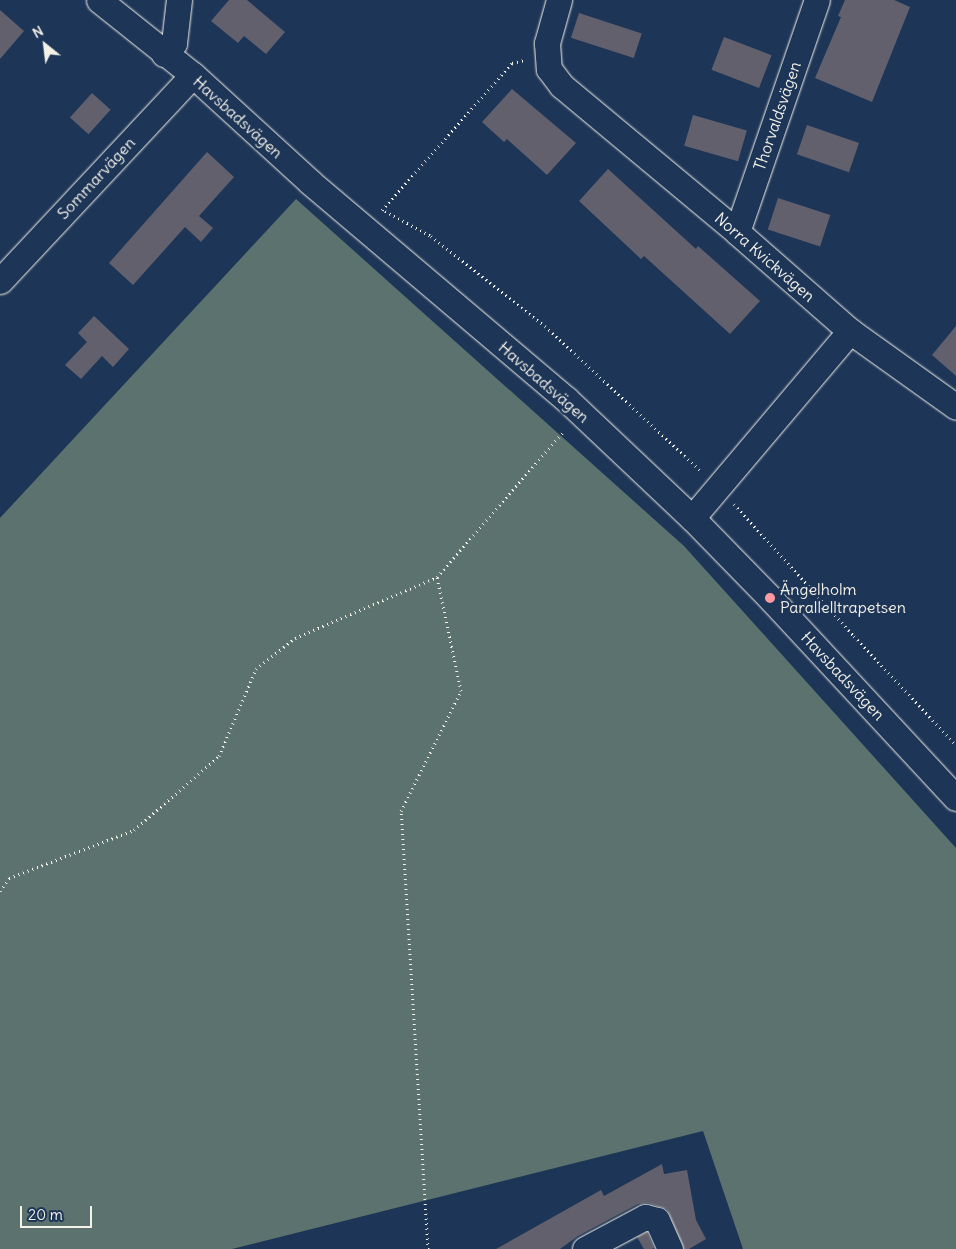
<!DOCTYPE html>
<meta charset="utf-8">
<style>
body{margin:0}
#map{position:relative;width:956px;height:1249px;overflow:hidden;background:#1d3557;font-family:Delius,sans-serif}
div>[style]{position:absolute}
.green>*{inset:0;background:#5c726e}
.building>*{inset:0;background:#62606d;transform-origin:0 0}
.path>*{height:3px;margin-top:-1.5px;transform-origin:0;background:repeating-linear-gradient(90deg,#f4f1e8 0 1px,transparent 0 5px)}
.roads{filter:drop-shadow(0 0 1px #f4f1e8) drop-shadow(0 0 1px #f4f1e8)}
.minor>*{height:25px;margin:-12.5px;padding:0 12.5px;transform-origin:12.5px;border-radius:12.5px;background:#1d3557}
.dots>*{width:14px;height:14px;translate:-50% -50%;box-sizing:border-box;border:2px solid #1d3557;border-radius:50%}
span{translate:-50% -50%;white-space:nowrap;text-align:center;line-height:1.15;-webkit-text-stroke:5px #1d3557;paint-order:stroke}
.street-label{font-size:16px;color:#f4f1e8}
.poi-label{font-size:16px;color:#f4f1e8}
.left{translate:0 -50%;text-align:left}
.north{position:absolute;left:20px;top:20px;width:50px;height:50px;-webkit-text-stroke:4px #1d3557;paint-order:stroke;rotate:331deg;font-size:14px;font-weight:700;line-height:20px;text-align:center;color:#f4f1e8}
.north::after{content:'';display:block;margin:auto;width:18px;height:22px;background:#f4f1e8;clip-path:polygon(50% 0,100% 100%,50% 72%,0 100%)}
.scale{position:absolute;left:20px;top:1206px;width:72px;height:22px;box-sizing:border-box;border:2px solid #f4f1e8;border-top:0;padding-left:6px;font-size:15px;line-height:18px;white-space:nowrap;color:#f4f1e8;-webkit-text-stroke:4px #1d3557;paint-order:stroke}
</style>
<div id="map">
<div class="green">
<i style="clip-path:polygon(296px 199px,684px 546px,956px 848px,956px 1249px,743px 1249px,703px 1131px,232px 1249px,0 1249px,0 518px)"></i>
</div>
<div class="building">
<i style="clip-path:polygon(229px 0,247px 0,285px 32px,266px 54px,244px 36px,238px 43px,211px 21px)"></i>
<i style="clip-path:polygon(845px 0,894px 0,910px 7px,872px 102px,815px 78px,841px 17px,838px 16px)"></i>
<i style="clip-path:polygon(0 10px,24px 31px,0 59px)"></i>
<i style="left:579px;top:13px;width:66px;height:26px;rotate:18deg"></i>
<i style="left:724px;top:37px;width:51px;height:35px;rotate:21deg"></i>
<i style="clip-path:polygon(512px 89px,576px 143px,547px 175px,507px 139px,504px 142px,482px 122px)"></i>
<i style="left:92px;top:93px;width:25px;height:33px;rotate:42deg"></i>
<i style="left:693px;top:115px;width:56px;height:32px;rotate:16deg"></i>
<i style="left:807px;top:125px;width:55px;height:31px;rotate:19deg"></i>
<i style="clip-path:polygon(207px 152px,234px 177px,199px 216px,213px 228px,201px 242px,185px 227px,133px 285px,109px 263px)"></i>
<i style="clip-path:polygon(608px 169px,696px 249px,698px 246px,760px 301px,730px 334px,644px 256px,641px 259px,579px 201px)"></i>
<i style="left:778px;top:198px;width:55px;height:33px;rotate:18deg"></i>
<i style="clip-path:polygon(94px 316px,129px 349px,113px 367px,102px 356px,81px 379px,65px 365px,87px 342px,78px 333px)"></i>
<i style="clip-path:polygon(956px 326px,956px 376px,932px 355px)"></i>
<i style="clip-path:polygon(662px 1164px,664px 1174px,687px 1170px,696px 1220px,706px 1239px,689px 1249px,684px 1249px,667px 1209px,648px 1203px,638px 1204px,578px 1236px,560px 1249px,496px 1249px,601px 1190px,604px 1196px)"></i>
<i style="clip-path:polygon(647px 1232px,654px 1248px,652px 1249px,644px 1249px,637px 1237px)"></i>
</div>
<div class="path">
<i style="left:382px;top:210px;width:196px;rotate:-48.5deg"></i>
<i style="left:512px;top:63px;width:13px;rotate:-13deg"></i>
<i style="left:385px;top:211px;width:52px;rotate:28.5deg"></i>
<i style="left:431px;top:236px;width:145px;rotate:38.3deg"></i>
<i style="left:545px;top:326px;width:212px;rotate:42.9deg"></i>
<i style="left:734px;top:504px;width:178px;rotate:47.7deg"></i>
<i style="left:854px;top:636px;width:149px;rotate:46.9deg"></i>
<i style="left:0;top:891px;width:16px;rotate:-55deg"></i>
<i style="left:9px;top:878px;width:134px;rotate:-21deg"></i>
<i style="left:134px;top:830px;width:113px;rotate:-41deg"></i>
<i style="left:219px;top:756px;width:95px;rotate:-67deg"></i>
<i style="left:256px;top:669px;width:50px;rotate:-38.5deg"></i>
<i style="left:295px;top:638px;width:155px;rotate:-23.2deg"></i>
<i style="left:437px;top:577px;width:194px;rotate:-49deg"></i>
<i style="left:428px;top:1249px;width:439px;rotate:-93.5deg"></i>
<i style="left:401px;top:811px;width:134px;rotate:-63.4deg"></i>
<i style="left:461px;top:691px;width:116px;rotate:-101.9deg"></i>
</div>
<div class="roads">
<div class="minor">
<i style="left:99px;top:0;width:120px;rotate:38.6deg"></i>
<i style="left:193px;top:75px;width:159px;rotate:42.4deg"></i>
<i style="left:310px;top:182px;width:336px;rotate:40.3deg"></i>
<i style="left:566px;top:399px;width:173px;rotate:43.4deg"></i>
<i style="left:692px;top:518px;width:112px;rotate:45.7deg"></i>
<i style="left:770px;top:598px;width:273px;rotate:47.1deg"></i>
<i style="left:559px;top:0;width:45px;rotate:105.6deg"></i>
<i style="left:547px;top:43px;width:26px;rotate:86deg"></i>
<i style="left:549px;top:69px;width:21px;rotate:53deg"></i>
<i style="left:562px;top:86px;width:228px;rotate:39.8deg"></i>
<i style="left:737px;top:232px;width:150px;rotate:41.2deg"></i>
<i style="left:850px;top:331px;width:130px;rotate:35.6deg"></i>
<i style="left:164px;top:54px;width:15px;rotate:-48deg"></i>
<i style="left:174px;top:43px;width:43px;rotate:-83.4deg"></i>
<i style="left:737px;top:232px;width:245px;rotate:-71deg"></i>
<i style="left:0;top:281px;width:282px;rotate:-46.9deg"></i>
<i style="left:692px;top:518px;width:245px;rotate:-49.8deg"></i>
<i style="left:585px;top:1249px;width:68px;rotate:-28.1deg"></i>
<i style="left:645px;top:1217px;width:12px;rotate:14deg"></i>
<i style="left:657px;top:1220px;width:32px;rotate:66deg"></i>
</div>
</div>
<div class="dots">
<i style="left:770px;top:598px;background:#ff9aa2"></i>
</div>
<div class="street-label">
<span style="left:777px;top:116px;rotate:-71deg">Thorvaldsvägen</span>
<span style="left:238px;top:117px;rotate:42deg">Havsbadsvägen</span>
<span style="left:96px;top:178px;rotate:-47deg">Sommarvägen</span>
<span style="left:765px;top:257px;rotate:41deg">Norra Kvickvägen</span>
<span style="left:544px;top:382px;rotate:41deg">Havsbadsvägen</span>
<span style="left:843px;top:676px;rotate:47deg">Havsbadsvägen</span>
</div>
<div class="poi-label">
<span class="left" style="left:780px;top:598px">Ängelholm<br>Parallelltrapetsen</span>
</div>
<div class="north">N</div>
<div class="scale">20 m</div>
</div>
